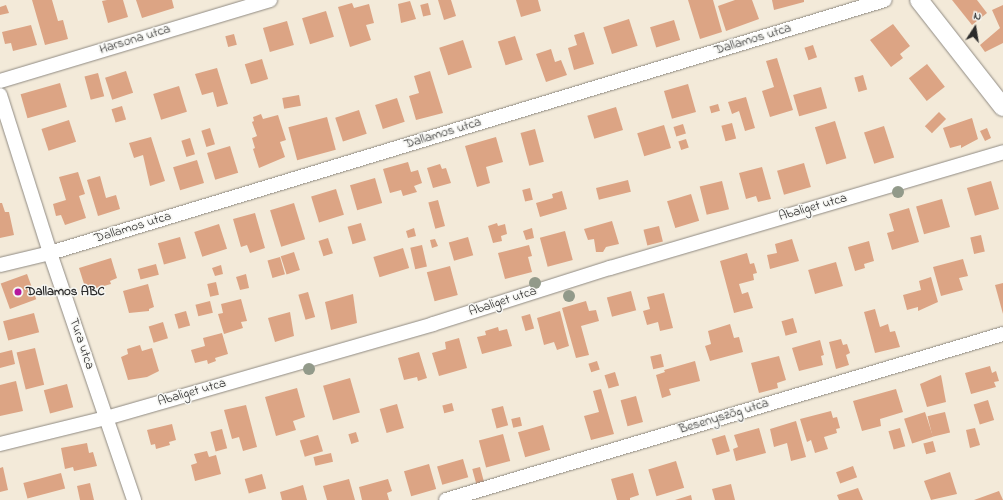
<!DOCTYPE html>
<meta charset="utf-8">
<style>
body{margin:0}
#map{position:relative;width:1003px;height:500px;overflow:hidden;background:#f3ead9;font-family:"Indie Flower",sans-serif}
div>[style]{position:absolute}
.building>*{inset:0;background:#dca484;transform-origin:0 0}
.roads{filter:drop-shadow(0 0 1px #8f8a82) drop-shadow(0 0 1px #8f8a82)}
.minor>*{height:14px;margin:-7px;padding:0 7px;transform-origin:7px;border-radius:7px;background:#fff}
.tertiary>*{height:18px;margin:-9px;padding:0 9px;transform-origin:9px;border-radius:9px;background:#fff}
.trees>*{width:12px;height:12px;margin:-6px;border-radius:50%;background:#929a8a}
.dots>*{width:11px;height:11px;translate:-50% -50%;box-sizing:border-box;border:2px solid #f6f6f2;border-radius:50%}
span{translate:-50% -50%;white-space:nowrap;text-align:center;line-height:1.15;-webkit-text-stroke:3px #f6f6f2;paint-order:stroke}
.street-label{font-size:13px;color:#2b2b2b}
.poi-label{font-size:13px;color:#2b2b2b;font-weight:700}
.left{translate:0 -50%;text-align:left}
.north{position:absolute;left:955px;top:8px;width:40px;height:40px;-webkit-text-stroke:3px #f6f6f2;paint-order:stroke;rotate:12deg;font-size:11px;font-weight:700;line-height:16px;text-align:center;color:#2b2b2b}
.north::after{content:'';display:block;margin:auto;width:14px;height:18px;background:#2b2b2b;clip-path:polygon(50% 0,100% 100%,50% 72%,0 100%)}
</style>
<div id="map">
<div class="building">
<i style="clip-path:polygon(32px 0,52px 0,58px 21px,63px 20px,68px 39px,45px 45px)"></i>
<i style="clip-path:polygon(107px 0,123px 0,128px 17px,108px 23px,102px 1px)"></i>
<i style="clip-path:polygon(136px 0,172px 0,174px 8px,142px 18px)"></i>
<i style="clip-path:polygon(438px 0,451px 0,456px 16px,444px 20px)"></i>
<i style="clip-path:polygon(516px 0,538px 0,541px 11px,521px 17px)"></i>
<i style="clip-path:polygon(688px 0,713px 0,722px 32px,700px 39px)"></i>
<i style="clip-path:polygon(735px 0,752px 0,759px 19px,726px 31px,718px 6px)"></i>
<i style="clip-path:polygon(772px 0,804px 0,804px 2px,774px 10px)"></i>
<i style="clip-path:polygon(952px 0,977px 0,987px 13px,972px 25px)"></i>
<i style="clip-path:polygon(410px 1px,416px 19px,401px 23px,398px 4px)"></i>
<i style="clip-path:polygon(352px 3px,354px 8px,369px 4px,374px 23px,366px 25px,371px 40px,350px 47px,338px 7px)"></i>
<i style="left:428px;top:3px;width:12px;height:8px;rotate:76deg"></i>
<i style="clip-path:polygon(6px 5px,9px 13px,0 15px,0 7px)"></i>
<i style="clip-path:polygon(1003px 5px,1003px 43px,985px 52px,980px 45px,1000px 28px,992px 10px)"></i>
<i style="left:326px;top:11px;width:27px;height:25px;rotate:73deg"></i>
<i style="left:629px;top:19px;width:28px;height:27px;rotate:72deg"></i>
<i style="left:674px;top:20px;width:21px;height:25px;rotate:73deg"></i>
<i style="left:287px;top:21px;width:25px;height:25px;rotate:74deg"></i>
<i style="clip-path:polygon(893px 24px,910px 46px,900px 54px,903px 58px,891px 67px,870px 40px)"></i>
<i style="clip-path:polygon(31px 25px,37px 45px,13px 51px,11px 43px,5px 44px,2px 32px)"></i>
<i style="clip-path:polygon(584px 32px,594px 64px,574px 70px,568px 48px,577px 45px,574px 35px)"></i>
<i style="left:234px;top:34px;width:11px;height:9px;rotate:75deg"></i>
<i style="left:515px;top:36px;width:25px;height:18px;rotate:72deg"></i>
<i style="left:463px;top:40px;width:29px;height:25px;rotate:72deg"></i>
<i style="left:813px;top:45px;width:13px;height:9px;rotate:72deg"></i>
<i style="clip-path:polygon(551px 49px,555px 62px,561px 60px,567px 75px,546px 82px,536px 54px)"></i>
<i style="clip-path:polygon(777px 58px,793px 110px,770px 117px,762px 91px,774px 87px,766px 61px)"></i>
<i style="left:262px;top:59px;width:21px;height:18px;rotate:73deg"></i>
<i style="left:927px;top:64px;width:29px;height:23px;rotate:52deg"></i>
<i style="clip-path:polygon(217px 68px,228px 104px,217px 107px,213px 92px,202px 95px,195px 74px)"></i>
<i style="left:126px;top:71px;width:23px;height:22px;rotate:72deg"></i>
<i style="clip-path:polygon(430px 71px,443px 113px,416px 120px,409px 96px,419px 93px,414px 76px)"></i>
<i style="left:98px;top:73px;width:24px;height:14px;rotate:75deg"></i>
<i style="left:863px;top:75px;width:15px;height:9px;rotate:74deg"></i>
<i style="left:60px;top:83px;width:25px;height:41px;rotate:74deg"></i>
<i style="left:688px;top:84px;width:29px;height:25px;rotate:74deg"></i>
<i style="left:179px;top:86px;width:27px;height:27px;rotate:73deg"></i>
<i style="left:821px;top:87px;width:22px;height:29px;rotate:74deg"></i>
<i style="left:299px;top:95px;width:11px;height:17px;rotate:80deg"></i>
<i style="clip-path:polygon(746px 97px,755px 128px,745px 131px,739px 111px,732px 114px,728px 102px)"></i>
<i style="left:397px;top:98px;width:25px;height:23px;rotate:72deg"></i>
<i style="left:718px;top:104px;width:7px;height:9px;rotate:74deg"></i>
<i style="left:122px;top:106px;width:14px;height:11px;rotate:73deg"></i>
<i style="left:616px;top:107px;width:24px;height:30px;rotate:73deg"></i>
<i style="left:359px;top:110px;width:25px;height:25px;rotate:72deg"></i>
<i style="left:939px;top:112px;width:10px;height:20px;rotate:45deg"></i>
<i style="clip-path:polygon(261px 114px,263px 119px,278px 115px,286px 140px,280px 142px,285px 157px,259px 168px,253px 149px,255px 148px,252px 138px,257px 136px,252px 122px,254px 121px,253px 117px)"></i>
<i style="left:327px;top:117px;width:34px;height:40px;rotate:75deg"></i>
<i style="clip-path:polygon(972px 118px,978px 139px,961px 148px,961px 145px,950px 148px,943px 128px)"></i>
<i style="left:69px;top:120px;width:23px;height:29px;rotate:72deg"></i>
<i style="left:835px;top:121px;width:39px;height:21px;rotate:73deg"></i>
<i style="left:732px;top:123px;width:16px;height:11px;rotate:75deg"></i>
<i style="left:683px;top:124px;width:10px;height:10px;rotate:73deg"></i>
<i style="left:664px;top:125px;width:24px;height:28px;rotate:73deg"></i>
<i style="left:884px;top:126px;width:33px;height:21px;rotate:72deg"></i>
<i style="left:210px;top:128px;width:17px;height:9px;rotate:73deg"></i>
<i style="clip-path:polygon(987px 128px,991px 138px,985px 141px,980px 131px)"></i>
<i style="left:535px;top:129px;width:34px;height:15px;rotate:75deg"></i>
<i style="clip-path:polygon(151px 137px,165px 181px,150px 186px,143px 155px,134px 158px,129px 143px)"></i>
<i style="clip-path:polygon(496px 137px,503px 162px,486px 167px,490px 183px,477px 187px,465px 146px)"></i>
<i style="left:190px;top:138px;width:17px;height:9px;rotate:73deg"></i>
<i style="left:686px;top:139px;width:9px;height:8px;rotate:72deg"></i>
<i style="left:230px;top:146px;width:28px;height:24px;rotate:73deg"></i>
<i style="left:197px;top:160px;width:24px;height:25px;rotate:73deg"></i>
<i style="clip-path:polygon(408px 162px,411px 172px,418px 170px,422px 183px,414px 186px,417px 192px,403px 196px,401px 190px,390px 193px,383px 169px)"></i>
<i style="left:804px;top:163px;width:25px;height:28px;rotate:74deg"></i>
<i style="clip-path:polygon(440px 164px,442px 169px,446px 168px,451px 183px,433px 188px,427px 168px)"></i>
<i style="clip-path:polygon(762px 167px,771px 199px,758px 202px,756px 196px,746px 199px,739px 173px)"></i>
<i style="clip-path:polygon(78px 172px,85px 194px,79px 196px,86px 218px,65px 225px,61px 215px,56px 216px,53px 204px,66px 200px,59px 177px)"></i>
<i style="clip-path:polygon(100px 176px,106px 198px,116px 195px,120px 209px,98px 216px,87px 180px)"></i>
<i style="left:375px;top:178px;width:26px;height:26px;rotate:74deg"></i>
<i style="left:628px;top:180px;width:12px;height:33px;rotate:76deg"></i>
<i style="left:722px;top:181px;width:29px;height:23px;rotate:76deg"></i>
<i style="left:991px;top:181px;width:29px;height:25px;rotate:74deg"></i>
<i style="left:530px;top:188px;width:12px;height:8px;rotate:76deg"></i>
<i style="left:336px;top:189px;width:27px;height:26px;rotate:73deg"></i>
<i style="clip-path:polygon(562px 191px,567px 209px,540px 217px,536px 203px,553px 198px,552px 194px)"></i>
<i style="left:691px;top:194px;width:28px;height:25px;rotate:73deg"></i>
<i style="left:942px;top:199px;width:29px;height:27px;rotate:74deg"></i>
<i style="left:438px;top:200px;width:27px;height:10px;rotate:75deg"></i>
<i style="clip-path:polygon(0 203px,2px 203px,5px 212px,9px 212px,14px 235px,0 238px)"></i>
<i style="left:294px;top:203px;width:38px;height:25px;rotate:73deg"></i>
<i style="clip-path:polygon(909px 208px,919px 242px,892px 250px,887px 233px,894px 231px,889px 214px)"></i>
<i style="clip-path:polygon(255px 213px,265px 248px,250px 253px,247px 245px,241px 247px,233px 219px)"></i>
<i style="clip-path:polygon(612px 221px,619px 244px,606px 247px,603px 252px,596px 252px,594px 239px,588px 240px,584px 229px)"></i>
<i style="left:361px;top:223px;width:18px;height:14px;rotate:74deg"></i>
<i style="clip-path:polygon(497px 223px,498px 226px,505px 224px,507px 234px,501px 236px,502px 241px,493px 243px,488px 226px)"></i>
<i style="left:219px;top:224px;width:26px;height:26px;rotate:72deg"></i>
<i style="left:659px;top:226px;width:16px;height:16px;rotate:76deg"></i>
<i style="clip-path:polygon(414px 228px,416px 236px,408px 238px,406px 231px)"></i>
<i style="clip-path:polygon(532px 228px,534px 238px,526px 240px,523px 231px)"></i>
<i style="left:565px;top:231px;width:30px;height:26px;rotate:75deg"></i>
<i style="left:981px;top:235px;width:17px;height:11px;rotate:77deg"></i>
<i style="left:180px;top:237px;width:22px;height:23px;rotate:74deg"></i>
<i style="left:468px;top:237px;width:19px;height:20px;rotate:74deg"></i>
<i style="left:328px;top:238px;width:16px;height:10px;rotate:72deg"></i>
<i style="clip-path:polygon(435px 239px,438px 246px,432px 248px,430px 240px)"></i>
<i style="clip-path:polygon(792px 239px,799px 261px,770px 269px,767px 255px,777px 253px,775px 244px)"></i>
<i style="clip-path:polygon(869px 241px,874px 261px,864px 264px,865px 268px,855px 271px,848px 247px)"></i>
<i style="left:422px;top:245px;width:22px;height:12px;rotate:77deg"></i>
<i style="clip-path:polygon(529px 245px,532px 256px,528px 257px,532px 272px,505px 279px,498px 253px)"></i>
<i style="left:403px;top:248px;width:21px;height:31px;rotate:73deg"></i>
<i style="left:294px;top:252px;width:19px;height:14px;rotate:72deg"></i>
<i style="clip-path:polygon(747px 253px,750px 264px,754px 263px,757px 273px,753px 274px,754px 280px,739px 284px,742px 294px,748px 292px,753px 308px,734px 313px,720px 261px)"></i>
<i style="left:280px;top:257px;width:18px;height:13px;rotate:74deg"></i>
<i style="clip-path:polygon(111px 258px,117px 278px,110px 281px,111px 284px,93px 289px,92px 285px,85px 287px,79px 268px)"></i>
<i style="clip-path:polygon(963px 259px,968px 276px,959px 278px,963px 290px,941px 296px,933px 267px)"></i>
<i style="left:836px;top:262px;width:25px;height:29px;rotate:74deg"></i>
<i style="left:156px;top:264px;width:11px;height:19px;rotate:75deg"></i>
<i style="clip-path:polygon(221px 265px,223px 274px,215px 276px,212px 268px)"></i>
<i style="left:450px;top:266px;width:30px;height:24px;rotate:75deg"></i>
<i style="left:27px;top:274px;width:27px;height:28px;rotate:70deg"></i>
<i style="clip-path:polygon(246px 274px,249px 288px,240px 290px,236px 277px)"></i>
<i style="clip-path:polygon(931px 277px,938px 302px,918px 311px,918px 307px,907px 310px,903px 295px,921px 290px,919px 281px)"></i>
<i style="left:216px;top:282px;width:13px;height:9px;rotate:77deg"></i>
<i style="clip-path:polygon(1003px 283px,1003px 314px,995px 285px)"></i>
<i style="clip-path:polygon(148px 284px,154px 307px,149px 309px,149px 311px,129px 313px,123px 291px)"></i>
<i style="left:631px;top:291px;width:20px;height:25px;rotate:75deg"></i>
<i style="left:308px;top:292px;width:26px;height:10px;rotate:74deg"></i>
<i style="clip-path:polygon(664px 293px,673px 328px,660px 331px,658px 322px,647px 325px,643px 311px,650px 309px,647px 297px)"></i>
<i style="clip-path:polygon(353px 294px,357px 323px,331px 330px,325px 302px)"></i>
<i style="clip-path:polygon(241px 299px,247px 321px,241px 322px,243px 328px,224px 334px,218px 314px,223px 313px,221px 304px)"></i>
<i style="left:210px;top:301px;width:12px;height:15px;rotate:76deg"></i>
<i style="clip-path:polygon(586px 301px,589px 311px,596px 310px,599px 321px,581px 326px,589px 355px,576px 358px,562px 308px)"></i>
<i style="clip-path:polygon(875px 309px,880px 327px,888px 324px,890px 332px,895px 331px,900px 347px,875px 353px,864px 312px)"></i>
<i style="left:186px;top:311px;width:15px;height:12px;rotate:74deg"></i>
<i style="clip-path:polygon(560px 311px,569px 346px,557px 350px,554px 342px,544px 345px,537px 318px)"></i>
<i style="clip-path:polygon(290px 312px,294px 336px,275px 342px,268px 318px)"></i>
<i style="left:34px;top:313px;width:20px;height:32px;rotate:75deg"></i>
<i style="left:530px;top:314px;width:15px;height:9px;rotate:74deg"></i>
<i style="left:793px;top:318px;width:15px;height:12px;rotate:74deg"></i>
<i style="left:163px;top:322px;width:17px;height:15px;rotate:73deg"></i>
<i style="clip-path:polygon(730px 324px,734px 338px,739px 337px,743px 352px,710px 361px,705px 346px,711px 344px,708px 331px)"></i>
<i style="clip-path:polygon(498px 327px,499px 331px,507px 329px,512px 346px,482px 354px,477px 337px,486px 335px,485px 331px)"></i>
<i style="clip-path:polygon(222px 333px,228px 354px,215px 358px,216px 361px,208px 364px,207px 360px,195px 363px,191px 350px,205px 346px,203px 338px)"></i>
<i style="clip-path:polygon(459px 338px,467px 368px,439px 376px,432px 353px,446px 349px,445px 342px)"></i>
<i style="clip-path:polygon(841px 339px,843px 345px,847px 344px,850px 353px,846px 355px,849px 365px,836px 369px,829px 342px)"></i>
<i style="clip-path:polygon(820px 340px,824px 355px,821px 356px,823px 365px,799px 371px,792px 348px)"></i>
<i style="clip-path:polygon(140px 345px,142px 351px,152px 348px,159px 371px,147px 377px,128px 380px,121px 357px,128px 354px,127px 349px)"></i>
<i style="left:35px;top:348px;width:38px;height:19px;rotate:76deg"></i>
<i style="clip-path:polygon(12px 350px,15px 364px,0 368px,0 353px)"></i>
<i style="clip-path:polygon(419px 352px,427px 378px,418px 381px,417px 377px,404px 380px,398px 358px)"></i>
<i style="left:661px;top:354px;width:13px;height:11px;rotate:77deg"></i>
<i style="clip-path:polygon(779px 356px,786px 380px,777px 383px,778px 388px,759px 393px,751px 363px)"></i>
<i style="left:597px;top:361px;width:9px;height:9px;rotate:72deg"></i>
<i style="clip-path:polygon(695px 361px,700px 381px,669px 389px,671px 395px,662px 398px,656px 375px,665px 372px,664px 370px)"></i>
<i style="clip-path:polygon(990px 366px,992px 373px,996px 371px,999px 381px,994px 382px,996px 387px,971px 394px,965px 373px)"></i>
<i style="left:615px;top:372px;width:14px;height:11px;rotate:73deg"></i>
<i style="clip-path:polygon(941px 375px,946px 402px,927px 407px,920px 384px)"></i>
<i style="left:350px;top:378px;width:36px;height:28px;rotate:74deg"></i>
<i style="clip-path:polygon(16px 381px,23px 411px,0 416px,0 385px)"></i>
<i style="left:67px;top:384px;width:24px;height:24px;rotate:75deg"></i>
<i style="clip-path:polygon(297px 388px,305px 417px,293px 421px,296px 430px,276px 436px,265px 397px)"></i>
<i style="clip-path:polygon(601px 389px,614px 434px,591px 440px,584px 416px,599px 412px,593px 391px)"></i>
<i style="clip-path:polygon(896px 389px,903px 412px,880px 419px,881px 426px,862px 431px,853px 401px)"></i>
<i style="left:636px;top:396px;width:27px;height:16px;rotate:75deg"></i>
<i style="left:988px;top:400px;width:21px;height:15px;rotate:73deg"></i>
<i style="left:452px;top:403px;width:8px;height:10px;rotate:76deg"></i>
<i style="left:397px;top:404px;width:25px;height:18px;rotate:74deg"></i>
<i style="clip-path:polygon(246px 405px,257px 447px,243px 451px,239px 437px,232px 439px,224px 410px)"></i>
<i style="left:503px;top:406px;width:20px;height:12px;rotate:75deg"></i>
<i style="clip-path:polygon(831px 411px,833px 418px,837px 417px,840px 428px,836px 429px,837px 433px,824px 437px,828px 449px,815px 453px,811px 440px,807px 442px,800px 419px)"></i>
<i style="left:925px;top:412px;width:26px;height:22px;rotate:72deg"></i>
<i style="left:945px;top:412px;width:21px;height:18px;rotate:76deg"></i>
<i style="left:520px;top:417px;width:9px;height:9px;rotate:77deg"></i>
<i style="clip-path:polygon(796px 421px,806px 457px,791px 461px,787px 443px,774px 447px,770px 429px)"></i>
<i style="clip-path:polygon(172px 424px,176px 440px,169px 442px,170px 445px,156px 449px,155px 444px,151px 445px,147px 430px)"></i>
<i style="left:543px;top:425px;width:26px;height:26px;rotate:74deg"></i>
<i style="clip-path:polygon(759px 428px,766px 453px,736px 461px,733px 449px,738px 447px,734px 435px)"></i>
<i style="left:900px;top:428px;width:19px;height:12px;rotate:74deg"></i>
<i style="clip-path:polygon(975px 428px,980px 445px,970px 448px,966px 430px)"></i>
<i style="left:222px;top:429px;width:20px;height:12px;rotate:75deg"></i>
<i style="left:356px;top:432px;width:10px;height:8px;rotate:73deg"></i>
<i style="left:503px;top:434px;width:28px;height:25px;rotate:75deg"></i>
<i style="left:318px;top:435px;width:17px;height:19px;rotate:73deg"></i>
<i style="left:725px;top:435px;width:17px;height:14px;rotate:73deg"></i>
<i style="left:933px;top:441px;width:11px;height:10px;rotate:75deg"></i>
<i style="clip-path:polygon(87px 443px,89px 453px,93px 452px,97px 466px,74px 471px,73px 467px,65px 469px,61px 448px)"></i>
<i style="clip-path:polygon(207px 451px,209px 457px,216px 455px,221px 474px,195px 481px,191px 465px,197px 463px,194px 454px)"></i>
<i style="left:331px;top:453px;width:9px;height:18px;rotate:77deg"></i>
<i style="left:463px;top:459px;width:19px;height:27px;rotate:74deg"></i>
<i style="left:676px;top:461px;width:28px;height:29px;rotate:73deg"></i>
<i style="left:429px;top:464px;width:26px;height:26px;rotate:74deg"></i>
<i style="left:853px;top:466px;width:12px;height:18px;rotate:70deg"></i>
<i style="clip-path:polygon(3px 467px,8px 490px,0 492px,0 468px)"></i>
<i style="left:480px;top:467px;width:16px;height:8px;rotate:75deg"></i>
<i style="clip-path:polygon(950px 472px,957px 494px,931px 500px,924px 481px)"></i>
<i style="left:61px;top:473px;width:16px;height:39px;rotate:75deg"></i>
<i style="clip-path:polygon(633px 473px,639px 495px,630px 498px,630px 500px,617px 500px,611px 479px)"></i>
<i style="left:262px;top:474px;width:15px;height:18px;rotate:74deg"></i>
<i style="clip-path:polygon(349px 479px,355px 500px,327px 500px,323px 486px)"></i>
<i style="clip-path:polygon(388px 479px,392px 491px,387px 493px,389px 500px,362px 500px,359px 487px)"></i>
<i style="clip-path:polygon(90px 483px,94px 500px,80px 500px,77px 486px)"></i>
<i style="clip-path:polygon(731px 484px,735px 500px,715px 500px,712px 489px)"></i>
<i style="clip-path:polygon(303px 485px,307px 500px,282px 500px,280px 492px)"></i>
<i style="clip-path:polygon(858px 488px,863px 500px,839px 500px,837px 495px)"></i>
<i style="clip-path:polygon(999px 491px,1003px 500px,974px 500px)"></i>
<i style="clip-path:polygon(691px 495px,692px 500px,675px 500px)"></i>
</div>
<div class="roads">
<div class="minor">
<i style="left:0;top:81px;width:282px;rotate:-16.7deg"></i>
<i style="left:0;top:95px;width:166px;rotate:72.4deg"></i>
<i style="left:50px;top:253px;width:261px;rotate:71.2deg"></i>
<i style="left:0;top:265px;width:51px;rotate:-13.5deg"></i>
<i style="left:50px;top:253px;width:872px;rotate:-16.86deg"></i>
<i style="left:0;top:444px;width:109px;rotate:-13.8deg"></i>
<i style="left:106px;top:418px;width:340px;rotate:-16deg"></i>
<i style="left:433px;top:324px;width:186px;rotate:-17.6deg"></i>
<i style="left:610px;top:268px;width:410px;rotate:-16.4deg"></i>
<i style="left:446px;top:500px;width:581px;rotate:-16.6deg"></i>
</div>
<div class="tertiary">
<i style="left:919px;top:0;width:136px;rotate:51.9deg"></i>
</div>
</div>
<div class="trees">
<i style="left:898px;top:192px"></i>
<i style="left:535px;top:283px"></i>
<i style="left:569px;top:296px"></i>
<i style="left:309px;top:369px"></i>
</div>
<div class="dots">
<i style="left:18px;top:292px;background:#b5179e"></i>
</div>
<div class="street-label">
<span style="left:135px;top:40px;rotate:-17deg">Harsona utca</span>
<span style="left:753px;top:40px;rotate:-17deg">Dallamos utca</span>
<span style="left:443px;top:134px;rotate:-17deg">Dallamos utca</span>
<span style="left:813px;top:208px;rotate:-16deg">Abaliget utca</span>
<span style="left:133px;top:228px;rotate:-17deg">Dallamos utca</span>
<span style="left:503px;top:302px;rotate:-18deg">Abaliget utca</span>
<span style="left:81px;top:344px;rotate:71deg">Tura utca</span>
<span style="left:192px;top:393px;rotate:-16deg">Abaliget utca</span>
<span style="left:724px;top:417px;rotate:-17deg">Besenyszög utca</span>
</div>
<div class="poi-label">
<span class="left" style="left:26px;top:292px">Dallamos ABC</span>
</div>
<div class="north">N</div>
</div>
